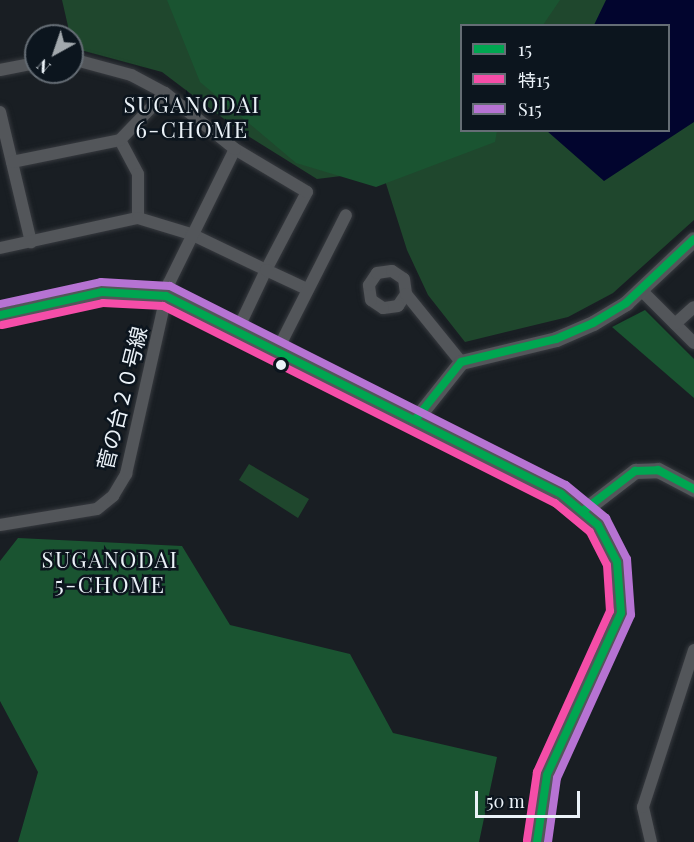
<!DOCTYPE html>
<meta charset="utf-8">
<style>
body{margin:0}
#map{position:relative;width:694px;height:842px;overflow:hidden;background:#191e23;font-family:"Playfair Display","Noto Sans JP",serif}
div>[style]{position:absolute}
.green>*{inset:0;background:#1f472d}
.forest>*{inset:0;background:#1a5431}
.water>*{inset:0;background:#02052e}
.roads{filter:drop-shadow(0 0 2px #373a3f) drop-shadow(0 0 2px #373a3f)}
.minor>*{height:12px;margin:-6px;padding:0 6px;transform-origin:6px;border-radius:6px;background:#53565a}
.tertiary>*{height:15px;margin:-7.5px;padding:0 7.5px;transform-origin:7.5px;border-radius:7.5px;background:#53565a}
.bus-1>*{height:8px;margin:-4px;padding:0 4px;transform-origin:4px;border-radius:4px;background:#00a651}
.bus-2>*{height:8px;margin:-4px;padding:0 4px;transform-origin:4px;border-radius:4px;background:#f54da8}
.bus-3>*{height:8px;margin:-4px;padding:0 4px;transform-origin:4px;border-radius:4px;background:#b673d3}
.dots>*{width:16px;height:16px;translate:-50% -50%;box-sizing:border-box;border:3px solid #0c151e;border-radius:50%}
span{translate:-50% -50%;white-space:nowrap;text-align:center;line-height:1.15;-webkit-text-stroke:5px #0c151e;paint-order:stroke}
.street-label{font-size:21px;color:#ebf2f8}
.neighbourhood-label{font-size:22px;color:#ebf2f8;letter-spacing:1.5px}
.legend{position:absolute;left:460px;top:24px;width:210px;height:108px;box-sizing:border-box;background:#0c151e;border:2px solid #656d75;margin:0;padding:8px 10px;list-style:none;font-size:18px;color:#ebf2f8}
.legend li{display:flex;align-items:center;gap:12px;height:30px}
.legend b{width:30px;border:2px solid #656d75}
.north{position:absolute;left:24px;top:24px;width:60px;height:60px;box-sizing:border-box;background:#0c151e;border:2px solid #656d75;border-radius:50%;rotate:220deg;font-size:16px;font-weight:700;line-height:24px;text-align:center;color:#ebf2f8}
.north::after{content:'';display:block;margin:auto;width:21px;height:27px;background:#a2a8ad;clip-path:polygon(50% 0,100% 100%,50% 72%,0 100%)}
.scale{position:absolute;left:475px;top:791px;width:105px;height:27px;box-sizing:border-box;border:3px solid #ebf2f8;border-top:0;padding-left:8px;font-size:18px;line-height:21px;white-space:nowrap;color:#ebf2f8;-webkit-text-stroke:4px #0c151e;paint-order:stroke}
</style>
<div id="map">
<div class="green">
<i style="clip-path:polygon(evenodd,62px 0,694px 0,694px 220px,613px 293px,568px 317px,465px 342px,428px 295px,407px 250px,382px 171px,317px 179px,240px 131px,162px 72px,73px 48px,62px 0,462px 26px,668px 26px,668px 130px,462px 130px,462px 26px)"></i>
<i style="clip-path:polygon(249px 464px,309px 499px,298px 518px,239px 480px)"></i>
</div>
<div class="forest">
<i style="clip-path:polygon(167px 0,560px 0,543px 25px,462px 26px,462px 130px,497px 131px,495px 142px,376px 187px,296px 163px,200px 82px)"></i>
<i style="clip-path:polygon(645px 310px,694px 359px,694px 398px,612px 327px)"></i>
<i style="clip-path:polygon(18px 538px,182px 546px,230px 625px,350px 654px,393px 733px,497px 757px,479px 842px,18px 842px,38px 772px,0 701px,0 561px)"></i>
</div>
<div class="water">
<i style="clip-path:polygon(606px 0,694px 0,694px 122px,604px 181px,547px 131px,668px 130px,668px 26px,594px 25px)"></i>
</div>
<div class="roads">
<div class="minor">
<i style="left:0;top:70px;width:37px;rotate:-11deg"></i>
<i style="left:0;top:112px;width:134px;rotate:76.6deg"></i>
<i style="left:120px;top:140px;width:38px;rotate:62deg"></i>
<i style="left:138px;top:174px;width:44px;rotate:90deg"></i>
<i style="left:12px;top:162px;width:110px;rotate:-11.5deg"></i>
<i style="left:120px;top:140px;width:65px;rotate:-46.2deg"></i>
<i style="left:0;top:248px;width:141px;rotate:-12.3deg"></i>
<i style="left:138px;top:218px;width:55px;rotate:16.8deg"></i>
<i style="left:191px;top:234px;width:83px;rotate:25.6deg"></i>
<i style="left:266px;top:270px;width:88px;rotate:-62.3deg"></i>
<i style="left:307px;top:192px;width:84px;rotate:-149.2deg"></i>
<i style="left:641px;top:290px;width:75px;rotate:45deg"></i>
<i style="left:406px;top:294px;width:14px;rotate:124deg"></i>
<i style="left:398px;top:306px;width:15px;rotate:172deg"></i>
<i style="left:383px;top:308px;width:14px;rotate:-146deg"></i>
<i style="left:371px;top:300px;width:15px;rotate:-98deg"></i>
<i style="left:369px;top:285px;width:14px;rotate:-56deg"></i>
<i style="left:377px;top:273px;width:15px;rotate:-8deg"></i>
<i style="left:392px;top:271px;width:14px;rotate:34deg"></i>
<i style="left:404px;top:279px;width:15px;rotate:82deg"></i>
<i style="left:406px;top:294px;width:87px;rotate:51deg"></i>
<i style="left:675px;top:324px;width:25px;rotate:-42deg"></i>
<i style="left:238px;top:329px;width:65px;rotate:-64.6deg"></i>
<i style="left:266px;top:270px;width:45px;rotate:24.9deg"></i>
<i style="left:278px;top:349px;width:150px;rotate:-63.1deg"></i>
<i style="left:0;top:525px;width:98px;rotate:-9.4deg"></i>
<i style="left:97px;top:509px;width:21px;rotate:-39deg"></i>
<i style="left:113px;top:496px;width:26px;rotate:-59deg"></i>
<i style="left:126px;top:474px;width:196px;rotate:-77.3deg"></i>
<i style="left:169px;top:283px;width:149px;rotate:-63.8deg"></i>
<i style="left:235px;top:149px;width:90px;rotate:-141.3deg"></i>
<i style="left:165px;top:93px;width:38px;rotate:-152deg"></i>
<i style="left:131px;top:75px;width:61px;rotate:-164.8deg"></i>
<i style="left:651px;top:842px;width:36px;rotate:-103deg"></i>
<i style="left:643px;top:807px;width:165px;rotate:-72deg"></i>
</div>
<div class="tertiary">
<i style="left:0;top:315px;width:105px;rotate:-12.7deg"></i>
<i style="left:102px;top:292px;width:64px;rotate:3.6deg"></i>
<i style="left:166px;top:296px;width:442px;rotate:26.6deg"></i>
<i style="left:561px;top:494px;width:48px;rotate:40deg"></i>
<i style="left:598px;top:525px;width:42px;rotate:62.8deg"></i>
<i style="left:617px;top:562px;width:51px;rotate:85.5deg"></i>
<i style="left:621px;top:613px;width:178px;rotate:114.6deg"></i>
<i style="left:547px;top:775px;width:68px;rotate:98.5deg"></i>
<i style="left:415px;top:420px;width:74px;rotate:-51.6deg"></i>
<i style="left:461px;top:362px;width:98px;rotate:-13.6deg"></i>
<i style="left:556px;top:339px;width:40px;rotate:-23.4deg"></i>
<i style="left:593px;top:323px;width:39px;rotate:-31deg"></i>
<i style="left:626px;top:303px;width:93px;rotate:-43.3deg"></i>
<i style="left:583px;top:511px;width:66px;rotate:-37.6deg"></i>
<i style="left:635px;top:471px;width:23px;rotate:-2deg"></i>
<i style="left:658px;top:470px;width:41px;rotate:27.8deg"></i>
</div>
</div>
<div class="bus-1">
<i style="left:0;top:315px;width:105px;rotate:-12.7deg"></i>
<i style="left:102px;top:292px;width:64px;rotate:3.6deg"></i>
<i style="left:166px;top:296px;width:442px;rotate:26.6deg"></i>
<i style="left:561px;top:494px;width:48px;rotate:40deg"></i>
<i style="left:598px;top:525px;width:42px;rotate:62.8deg"></i>
<i style="left:617px;top:562px;width:51px;rotate:85.5deg"></i>
<i style="left:621px;top:613px;width:178px;rotate:114.6deg"></i>
<i style="left:547px;top:775px;width:68px;rotate:98.5deg"></i>
<i style="left:415px;top:420px;width:74px;rotate:-51.6deg"></i>
<i style="left:461px;top:362px;width:98px;rotate:-13.6deg"></i>
<i style="left:556px;top:339px;width:40px;rotate:-23.4deg"></i>
<i style="left:593px;top:323px;width:39px;rotate:-31deg"></i>
<i style="left:626px;top:303px;width:93px;rotate:-43.3deg"></i>
<i style="left:583px;top:511px;width:66px;rotate:-37.6deg"></i>
<i style="left:635px;top:471px;width:23px;rotate:-2deg"></i>
<i style="left:658px;top:470px;width:41px;rotate:27.8deg"></i>
</div>
<div class="bus-2">
<i style="left:2px;top:325px;width:103px;rotate:-12.3deg"></i>
<i style="left:103px;top:303px;width:60px;rotate:2.9deg"></i>
<i style="left:163px;top:306px;width:439px;rotate:26.7deg"></i>
<i style="left:555px;top:503px;width:45px;rotate:39.6deg"></i>
<i style="left:590px;top:532px;width:37px;rotate:63deg"></i>
<i style="left:607px;top:565px;width:46px;rotate:86.3deg"></i>
<i style="left:610px;top:611px;width:177px;rotate:114.4deg"></i>
<i style="left:537px;top:772px;width:69px;rotate:98.4deg"></i>
</div>
<div class="bus-3">
<i style="left:0;top:304px;width:103px;rotate:-12.3deg"></i>
<i style="left:101px;top:282px;width:69px;rotate:3.3deg"></i>
<i style="left:170px;top:286px;width:443px;rotate:26.7deg"></i>
<i style="left:566px;top:485px;width:52px;rotate:39.5deg"></i>
<i style="left:606px;top:518px;width:46px;rotate:62.9deg"></i>
<i style="left:627px;top:559px;width:56px;rotate:85.9deg"></i>
<i style="left:631px;top:615px;width:179px;rotate:114.4deg"></i>
<i style="left:557px;top:778px;width:65px;rotate:98deg"></i>
</div>
<div class="dots">
<i style="left:281px;top:365px;background:#ebf2f8"></i>
</div>
<div class="street-label">
<span style="left:121px;top:398px;rotate:-76deg">菅の台２０号線</span>
</div>
<div class="neighbourhood-label">
<span style="left:192px;top:117px">SUGANODAI<br>6-CHOME</span>
<span style="left:110px;top:572px">SUGANODAI<br>5-CHOME</span>
</div>
<ul class="legend">
<li><b style="height:8px;background:#00a651"></b>15</li>
<li><b style="height:8px;background:#f54da8"></b>特15</li>
<li><b style="height:8px;background:#b673d3"></b>S15</li>
</ul>
<div class="north">N</div>
<div class="scale">50 m</div>
</div>
